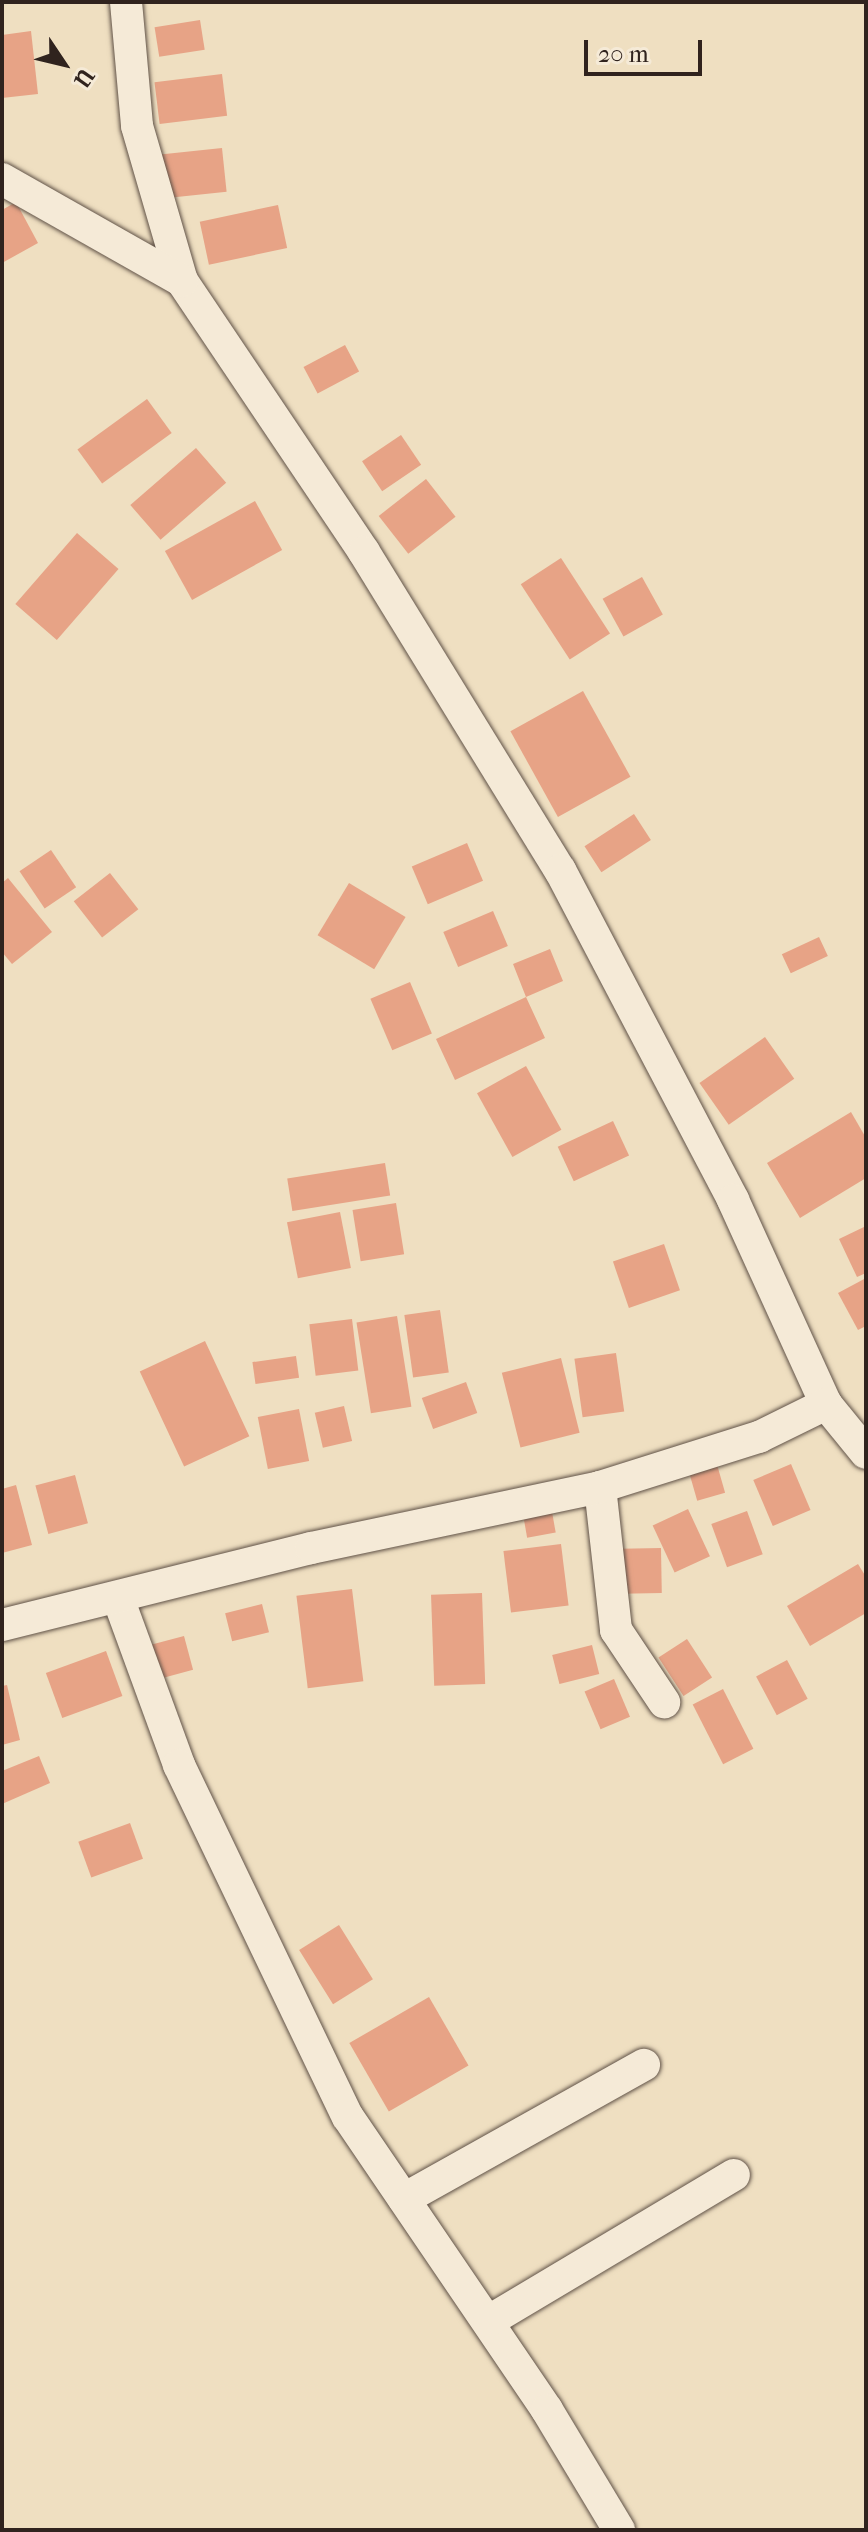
<!DOCTYPE html>
<style>
body{margin:0}
#map{position:relative;width:868px;height:2532px;overflow:hidden;background:#efdfc1;font-family:"IM FELL French Canon",serif}
div>[style]{position:absolute}
.building>*{inset:0;background:#e7a386;transform-origin:0 0}
.roads{filter:drop-shadow(0 0 2px #605247) drop-shadow(0 0 2px #605247)}
.street>*{height:32px;margin:-16px;padding:0 16px;transform-origin:16px;border-radius:16px;background:#f5ead7}
span{translate:-50% -50%;white-space:nowrap;text-align:center;line-height:1.15;-webkit-text-stroke:6px #f5ead7;paint-order:stroke}
.frame{position:absolute;inset:0;border:4px solid #30231e;pointer-events:none}
.north{position:absolute;left:24px;top:24px;width:80px;height:80px;-webkit-text-stroke:6px #f5ead7;paint-order:stroke;rotate:125deg;font-size:22px;font-weight:700;line-height:32px;text-align:center;color:#30231e}
.north::after{content:'';display:block;margin:auto;width:28px;height:36px;background:#30231e;clip-path:polygon(50% 0,100% 100%,50% 72%,0 100%)}
.scale{position:absolute;left:584px;top:40px;width:118px;height:36px;box-sizing:border-box;border:4px solid #30231e;border-top:0;padding-left:10px;font-size:24px;line-height:28px;white-space:nowrap;color:#30231e;-webkit-text-stroke:6px #f5ead7;paint-order:stroke}
</style>
<div id="map">
<div class="building">
<i style="left:200px;top:20px;width:30px;height:46px;rotate:81deg"></i>
<i style="clip-path:polygon(31px 31px,38px 94px,2px 98px,2px 35px)"></i>
<i style="left:222px;top:74px;width:42px;height:68px;rotate:83deg"></i>
<i style="left:222px;top:148px;width:44px;height:62px;rotate:84deg"></i>
<i style="clip-path:polygon(16px 202px,38px 243px,2px 263px,2px 210px)"></i>
<i style="left:278px;top:205px;width:44px;height:80px;rotate:78deg"></i>
<i style="left:345px;top:345px;width:30px;height:47px;rotate:62deg"></i>
<i style="left:147px;top:399px;width:42px;height:86px;rotate:54deg"></i>
<i style="left:401px;top:435px;width:36px;height:47px;rotate:56deg"></i>
<i style="left:196px;top:448px;width:46px;height:87px;rotate:49deg"></i>
<i style="left:426px;top:479px;width:48px;height:60px;rotate:52deg"></i>
<i style="left:255px;top:501px;width:56px;height:103px;rotate:61deg"></i>
<i style="left:77px;top:533px;width:55px;height:94px;rotate:41deg"></i>
<i style="left:561px;top:558px;width:90px;height:48px;rotate:57deg"></i>
<i style="left:642px;top:577px;width:43px;height:45px;rotate:61deg"></i>
<i style="left:583px;top:691px;width:98px;height:83px;rotate:61deg"></i>
<i style="left:634px;top:814px;width:31px;height:59px;rotate:57deg"></i>
<i style="left:467px;top:843px;width:41px;height:60px;rotate:67deg"></i>
<i style="left:51px;top:850px;width:45px;height:38px;rotate:56deg"></i>
<i style="left:110px;top:873px;width:46px;height:46px;rotate:52deg"></i>
<i style="clip-path:polygon(8px 878px,52px 932px,12px 964px,2px 952px,2px 883px)"></i>
<i style="left:349px;top:883px;width:66px;height:61px;rotate:31deg"></i>
<i style="left:493px;top:911px;width:38px;height:54px;rotate:67deg"></i>
<i style="left:819px;top:937px;width:21px;height:41px;rotate:65deg"></i>
<i style="clip-path:polygon(550px 949px,563px 981px,526px 997px,545px 1038px,455px 1080px,436px 1039px,526px 997px,513px 964px)"></i>
<i style="left:410px;top:982px;width:56px;height:43px;rotate:67deg"></i>
<i style="left:765px;top:1037px;width:51px;height:80px;rotate:55deg"></i>
<i style="left:526px;top:1066px;width:73px;height:56px;rotate:61deg"></i>
<i style="clip-path:polygon(851px 1112px,866px 1138px,866px 1178px,800px 1218px,767px 1163px)"></i>
<i style="left:613px;top:1121px;width:38px;height:61px;rotate:65deg"></i>
<i style="left:385px;top:1163px;width:33px;height:99px;rotate:81deg"></i>
<i style="left:396px;top:1203px;width:52px;height:44px;rotate:81deg"></i>
<i style="left:340px;top:1212px;width:57px;height:54px;rotate:79deg"></i>
<i style="clip-path:polygon(866px 1226px,866px 1273px,857px 1277px,839px 1239px)"></i>
<i style="left:664px;top:1244px;width:49px;height:54px;rotate:71deg"></i>
<i style="clip-path:polygon(866px 1278px,866px 1326px,858px 1330px,838px 1293px)"></i>
<i style="left:440px;top:1310px;width:63px;height:36px;rotate:82deg"></i>
<i style="left:397px;top:1316px;width:92px;height:41px;rotate:81deg"></i>
<i style="left:352px;top:1319px;width:52px;height:43px;rotate:83deg"></i>
<i style="left:205px;top:1341px;width:105px;height:72px;rotate:65deg"></i>
<i style="left:616px;top:1353px;width:59px;height:42px;rotate:82deg"></i>
<i style="left:296px;top:1356px;width:22px;height:44px;rotate:82deg"></i>
<i style="left:561px;top:1358px;width:77px;height:61px;rotate:76deg"></i>
<i style="left:466px;top:1382px;width:33px;height:47px;rotate:70deg"></i>
<i style="left:344px;top:1406px;width:36px;height:30px;rotate:77deg"></i>
<i style="left:299px;top:1409px;width:53px;height:42px;rotate:79deg"></i>
<i style="left:716px;top:1461px;width:33px;height:29px;rotate:74deg"></i>
<i style="left:791px;top:1464px;width:50px;height:41px;rotate:67deg"></i>
<i style="left:75px;top:1475px;width:50px;height:41px;rotate:75deg"></i>
<i style="clip-path:polygon(16px 1485px,32px 1545px,2px 1553px,2px 1489px)"></i>
<i style="left:551px;top:1506px;width:27px;height:29px;rotate:80deg"></i>
<i style="left:688px;top:1509px;width:52px;height:39px;rotate:65deg"></i>
<i style="left:747px;top:1511px;width:46px;height:38px;rotate:70deg"></i>
<i style="left:561px;top:1544px;width:62px;height:58px;rotate:83deg"></i>
<i style="left:661px;top:1548px;width:45px;height:40px;rotate:89deg"></i>
<i style="clip-path:polygon(858px 1564px,866px 1577px,866px 1613px,810px 1646px,787px 1606px)"></i>
<i style="left:352px;top:1589px;width:93px;height:56px;rotate:83deg"></i>
<i style="left:482px;top:1593px;width:91px;height:51px;rotate:88deg"></i>
<i style="left:262px;top:1604px;width:29px;height:38px;rotate:76deg"></i>
<i style="left:184px;top:1636px;width:35px;height:42px;rotate:75deg"></i>
<i style="left:687px;top:1639px;width:46px;height:34px;rotate:57deg"></i>
<i style="left:592px;top:1645px;width:30px;height:41px;rotate:76deg"></i>
<i style="left:106px;top:1651px;width:48px;height:64px;rotate:70deg"></i>
<i style="left:787px;top:1660px;width:44px;height:35px;rotate:62deg"></i>
<i style="left:614px;top:1679px;width:41px;height:32px;rotate:67deg"></i>
<i style="clip-path:polygon(7px 1685px,20px 1740px,2px 1745px,2px 1686px)"></i>
<i style="left:723px;top:1689px;width:67px;height:34px;rotate:63deg"></i>
<i style="clip-path:polygon(39px 1756px,50px 1783px,2px 1804px,2px 1771px)"></i>
<i style="left:130px;top:1823px;width:38px;height:55px;rotate:70deg"></i>
<i style="left:339px;top:1925px;width:64px;height:47px;rotate:58deg"></i>
<i style="left:429px;top:1997px;width:79px;height:92px;rotate:60deg"></i>
</div>
<div class="roads">
<div class="street">
<i style="left:126px;top:2px;width:124px;rotate:84.9deg"></i>
<i style="left:137px;top:126px;width:161px;rotate:73.8deg"></i>
<i style="left:182px;top:281px;width:326px;rotate:56.1deg"></i>
<i style="left:364px;top:552px;width:374px;rotate:58.4deg"></i>
<i style="left:560px;top:870px;width:373px;rotate:62.3deg"></i>
<i style="left:733px;top:1200px;width:224px;rotate:65.5deg"></i>
<i style="left:826px;top:1404px;width:63px;rotate:50.8deg"></i>
<i style="left:2px;top:179px;width:207px;rotate:29.5deg"></i>
<i style="left:600px;top:1487px;width:144px;rotate:83.6deg"></i>
<i style="left:616px;top:1630px;width:87px;rotate:56.3deg"></i>
<i style="left:118px;top:1598px;width:178px;rotate:69.9deg"></i>
<i style="left:179px;top:1765px;width:390px;rotate:64.4deg"></i>
<i style="left:348px;top:2117px;width:354px;rotate:55.8deg"></i>
<i style="left:547px;top:2410px;width:140px;rotate:59deg"></i>
<i style="left:2px;top:1625px;width:318px;rotate:-14deg"></i>
<i style="left:311px;top:1548px;width:295px;rotate:-11.9deg"></i>
<i style="left:600px;top:1487px;width:167px;rotate:-17.5deg"></i>
<i style="left:759px;top:1437px;width:75px;rotate:-26.2deg"></i>
<i style="left:404px;top:2199px;width:275px;rotate:-29.2deg"></i>
<i style="left:489px;top:2321px;width:285px;rotate:-30.8deg"></i>
</div>
</div>
<div class="frame"></div>
<div class="north">U</div>
<div class="scale">20 m</div>
</div>
